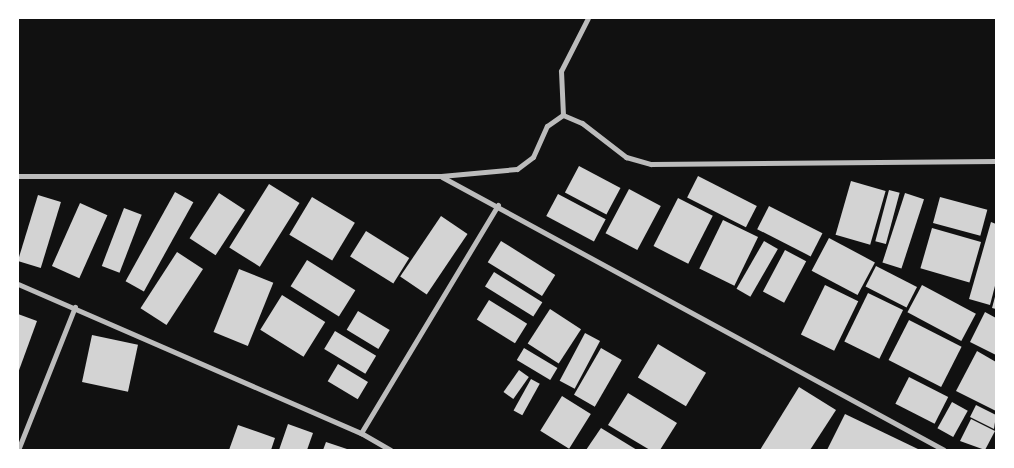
<!DOCTYPE html>
<style>
body{margin:0}
#map{position:relative;width:1014px;height:468px;overflow:hidden;background:#111;font-family:Karla,sans-serif}
div>[style]{position:absolute}
.building>*{inset:0;background:#d3d3d3;transform-origin:0 0}
.minor>*{height:5px;margin:-2.5px;padding:0 2.5px;transform-origin:2.5px;border-radius:2.5px;background:#bcbcbc}
span{translate:-50% -50%;white-space:nowrap;text-align:center;line-height:1.15;-webkit-text-stroke:4.5px #fff;paint-order:stroke}
.frame{position:absolute;inset:0;border:19px solid #fff;pointer-events:none}
</style>
<div id="map">
<div class="building">
<i style="left:579px;top:166px;width:47px;height:30px;rotate:28deg"></i>
<i style="left:698px;top:176px;width:66px;height:24px;rotate:27deg"></i>
<i style="left:851px;top:181px;width:36px;height:56px;rotate:16deg"></i>
<i style="left:269px;top:184px;width:36px;height:75px;rotate:32deg"></i>
<i style="left:629px;top:189px;width:36px;height:50px;rotate:28deg"></i>
<i style="left:889px;top:190px;width:11px;height:53px;rotate:15deg"></i>
<i style="left:175px;top:192px;width:21px;height:102px;rotate:29deg"></i>
<i style="left:219px;top:193px;width:31px;height:54px;rotate:33deg"></i>
<i style="left:905px;top:193px;width:20px;height:73px;rotate:18deg"></i>
<i style="left:558px;top:194px;width:54px;height:25px;rotate:28deg"></i>
<i style="left:38px;top:195px;width:24px;height:69px;rotate:17deg"></i>
<i style="left:312px;top:197px;width:50px;height:44px;rotate:31deg"></i>
<i style="left:940px;top:197px;width:49px;height:27px;rotate:15deg"></i>
<i style="left:678px;top:198px;width:39px;height:54px;rotate:27deg"></i>
<i style="left:80px;top:203px;width:30px;height:69px;rotate:24deg"></i>
<i style="left:769px;top:206px;width:60px;height:26px;rotate:27deg"></i>
<i style="left:124px;top:208px;width:19px;height:62px;rotate:21deg"></i>
<i style="left:441px;top:216px;width:32px;height:73px;rotate:34deg"></i>
<i style="left:723px;top:220px;width:39px;height:54px;rotate:26deg"></i>
<i style="clip-path:polygon(991px 222px,996px 224px,996px 282px,990px 305px,969px 299px)"></i>
<i style="left:932px;top:228px;width:51px;height:42px;rotate:16deg"></i>
<i style="left:366px;top:231px;width:51px;height:30px;rotate:32deg"></i>
<i style="left:829px;top:238px;width:52px;height:37px;rotate:28deg"></i>
<i style="left:501px;top:241px;width:64px;height:25px;rotate:32deg"></i>
<i style="left:764px;top:241px;width:16px;height:55px;rotate:30deg"></i>
<i style="left:785px;top:250px;width:24px;height:47px;rotate:28deg"></i>
<i style="left:177px;top:252px;width:31px;height:67px;rotate:33deg"></i>
<i style="left:307px;top:260px;width:57px;height:31px;rotate:32deg"></i>
<i style="left:876px;top:266px;width:46px;height:23px;rotate:27deg"></i>
<i style="left:239px;top:269px;width:37px;height:68px;rotate:22deg"></i>
<i style="left:494px;top:272px;width:57px;height:17px;rotate:32deg"></i>
<i style="left:825px;top:285px;width:37px;height:55px;rotate:26deg"></i>
<i style="left:922px;top:285px;width:61px;height:31px;rotate:28deg"></i>
<i style="left:868px;top:293px;width:39px;height:54px;rotate:26deg"></i>
<i style="clip-path:polygon(996px 293px,996px 309px,992px 308px)"></i>
<i style="left:282px;top:295px;width:51px;height:41px;rotate:32deg"></i>
<i style="left:489px;top:300px;width:45px;height:23px;rotate:32deg"></i>
<i style="left:550px;top:309px;width:37px;height:41px;rotate:33deg"></i>
<i style="left:358px;top:311px;width:37px;height:22px;rotate:31deg"></i>
<i style="clip-path:polygon(985px 312px,996px 318px,996px 355px,970px 342px)"></i>
<i style="clip-path:polygon(18px 314px,37px 321px,18px 373px)"></i>
<i style="left:909px;top:320px;width:59px;height:45px;rotate:27deg"></i>
<i style="left:335px;top:331px;width:48px;height:21px;rotate:31deg"></i>
<i style="left:585px;top:333px;width:17px;height:54px;rotate:28deg"></i>
<i style="left:92px;top:335px;width:47px;height:48px;rotate:12deg"></i>
<i style="left:658px;top:344px;width:56px;height:39px;rotate:31deg"></i>
<i style="left:524px;top:348px;width:39px;height:14px;rotate:31deg"></i>
<i style="left:601px;top:348px;width:24px;height:54px;rotate:30deg"></i>
<i style="clip-path:polygon(977px 351px,996px 362px,996px 411px,956px 391px)"></i>
<i style="left:338px;top:364px;width:35px;height:20px;rotate:31deg"></i>
<i style="left:519px;top:370px;width:12px;height:27px;rotate:35deg"></i>
<i style="left:909px;top:377px;width:44px;height:30px;rotate:27deg"></i>
<i style="left:531px;top:379px;width:10px;height:36px;rotate:29deg"></i>
<i style="clip-path:polygon(799px 387px,836px 410px,810px 450px,760px 450px)"></i>
<i style="clip-path:polygon(628px 393px,677px 423px,660px 450px,650px 450px,608px 425px)"></i>
<i style="left:562px;top:396px;width:34px;height:41px;rotate:32deg"></i>
<i style="left:952px;top:402px;width:18px;height:30px;rotate:29deg"></i>
<i style="clip-path:polygon(976px 405px,996px 415px,994px 429px,970px 417px)"></i>
<i style="clip-path:polygon(845px 414px,920px 450px,827px 450px)"></i>
<i style="clip-path:polygon(971px 419px,995px 431px,985px 450px,960px 441px)"></i>
<i style="clip-path:polygon(288px 424px,313px 433px,307px 450px,279px 450px)"></i>
<i style="clip-path:polygon(238px 425px,275px 438px,271px 450px,229px 450px)"></i>
<i style="clip-path:polygon(601px 428px,637px 450px,586px 450px)"></i>
<i style="clip-path:polygon(326px 442px,350px 450px,323px 450px)"></i>
</div>
<div class="minor">
<i style="left:563px;top:115px;width:44px;rotate:-92.6deg"></i>
<i style="left:561px;top:71px;width:59px;rotate:-63deg"></i>
<i style="left:18px;top:176px;width:423px"></i>
<i style="left:441px;top:176px;width:76px;rotate:-5.3deg"></i>
<i style="left:517px;top:169px;width:20px;rotate:-37deg"></i>
<i style="left:533px;top:157px;width:34px;rotate:-66deg"></i>
<i style="left:547px;top:126px;width:19px;rotate:-35deg"></i>
<i style="left:563px;top:115px;width:21px;rotate:23deg"></i>
<i style="left:582px;top:123px;width:56px;rotate:37.7deg"></i>
<i style="left:626px;top:157px;width:26px;rotate:16deg"></i>
<i style="left:651px;top:164px;width:345px;rotate:-0.5deg"></i>
<i style="left:442px;top:177px;width:571px;rotate:28.54deg"></i>
<i style="left:18px;top:284px;width:374px;rotate:23.5deg"></i>
<i style="left:361px;top:433px;width:34px;rotate:30deg"></i>
<i style="left:361px;top:433px;width:266px;rotate:-59deg"></i>
<i style="left:18px;top:450px;width:154px;rotate:-68.3deg"></i>
</div>
<div class="frame"></div>
</div>
